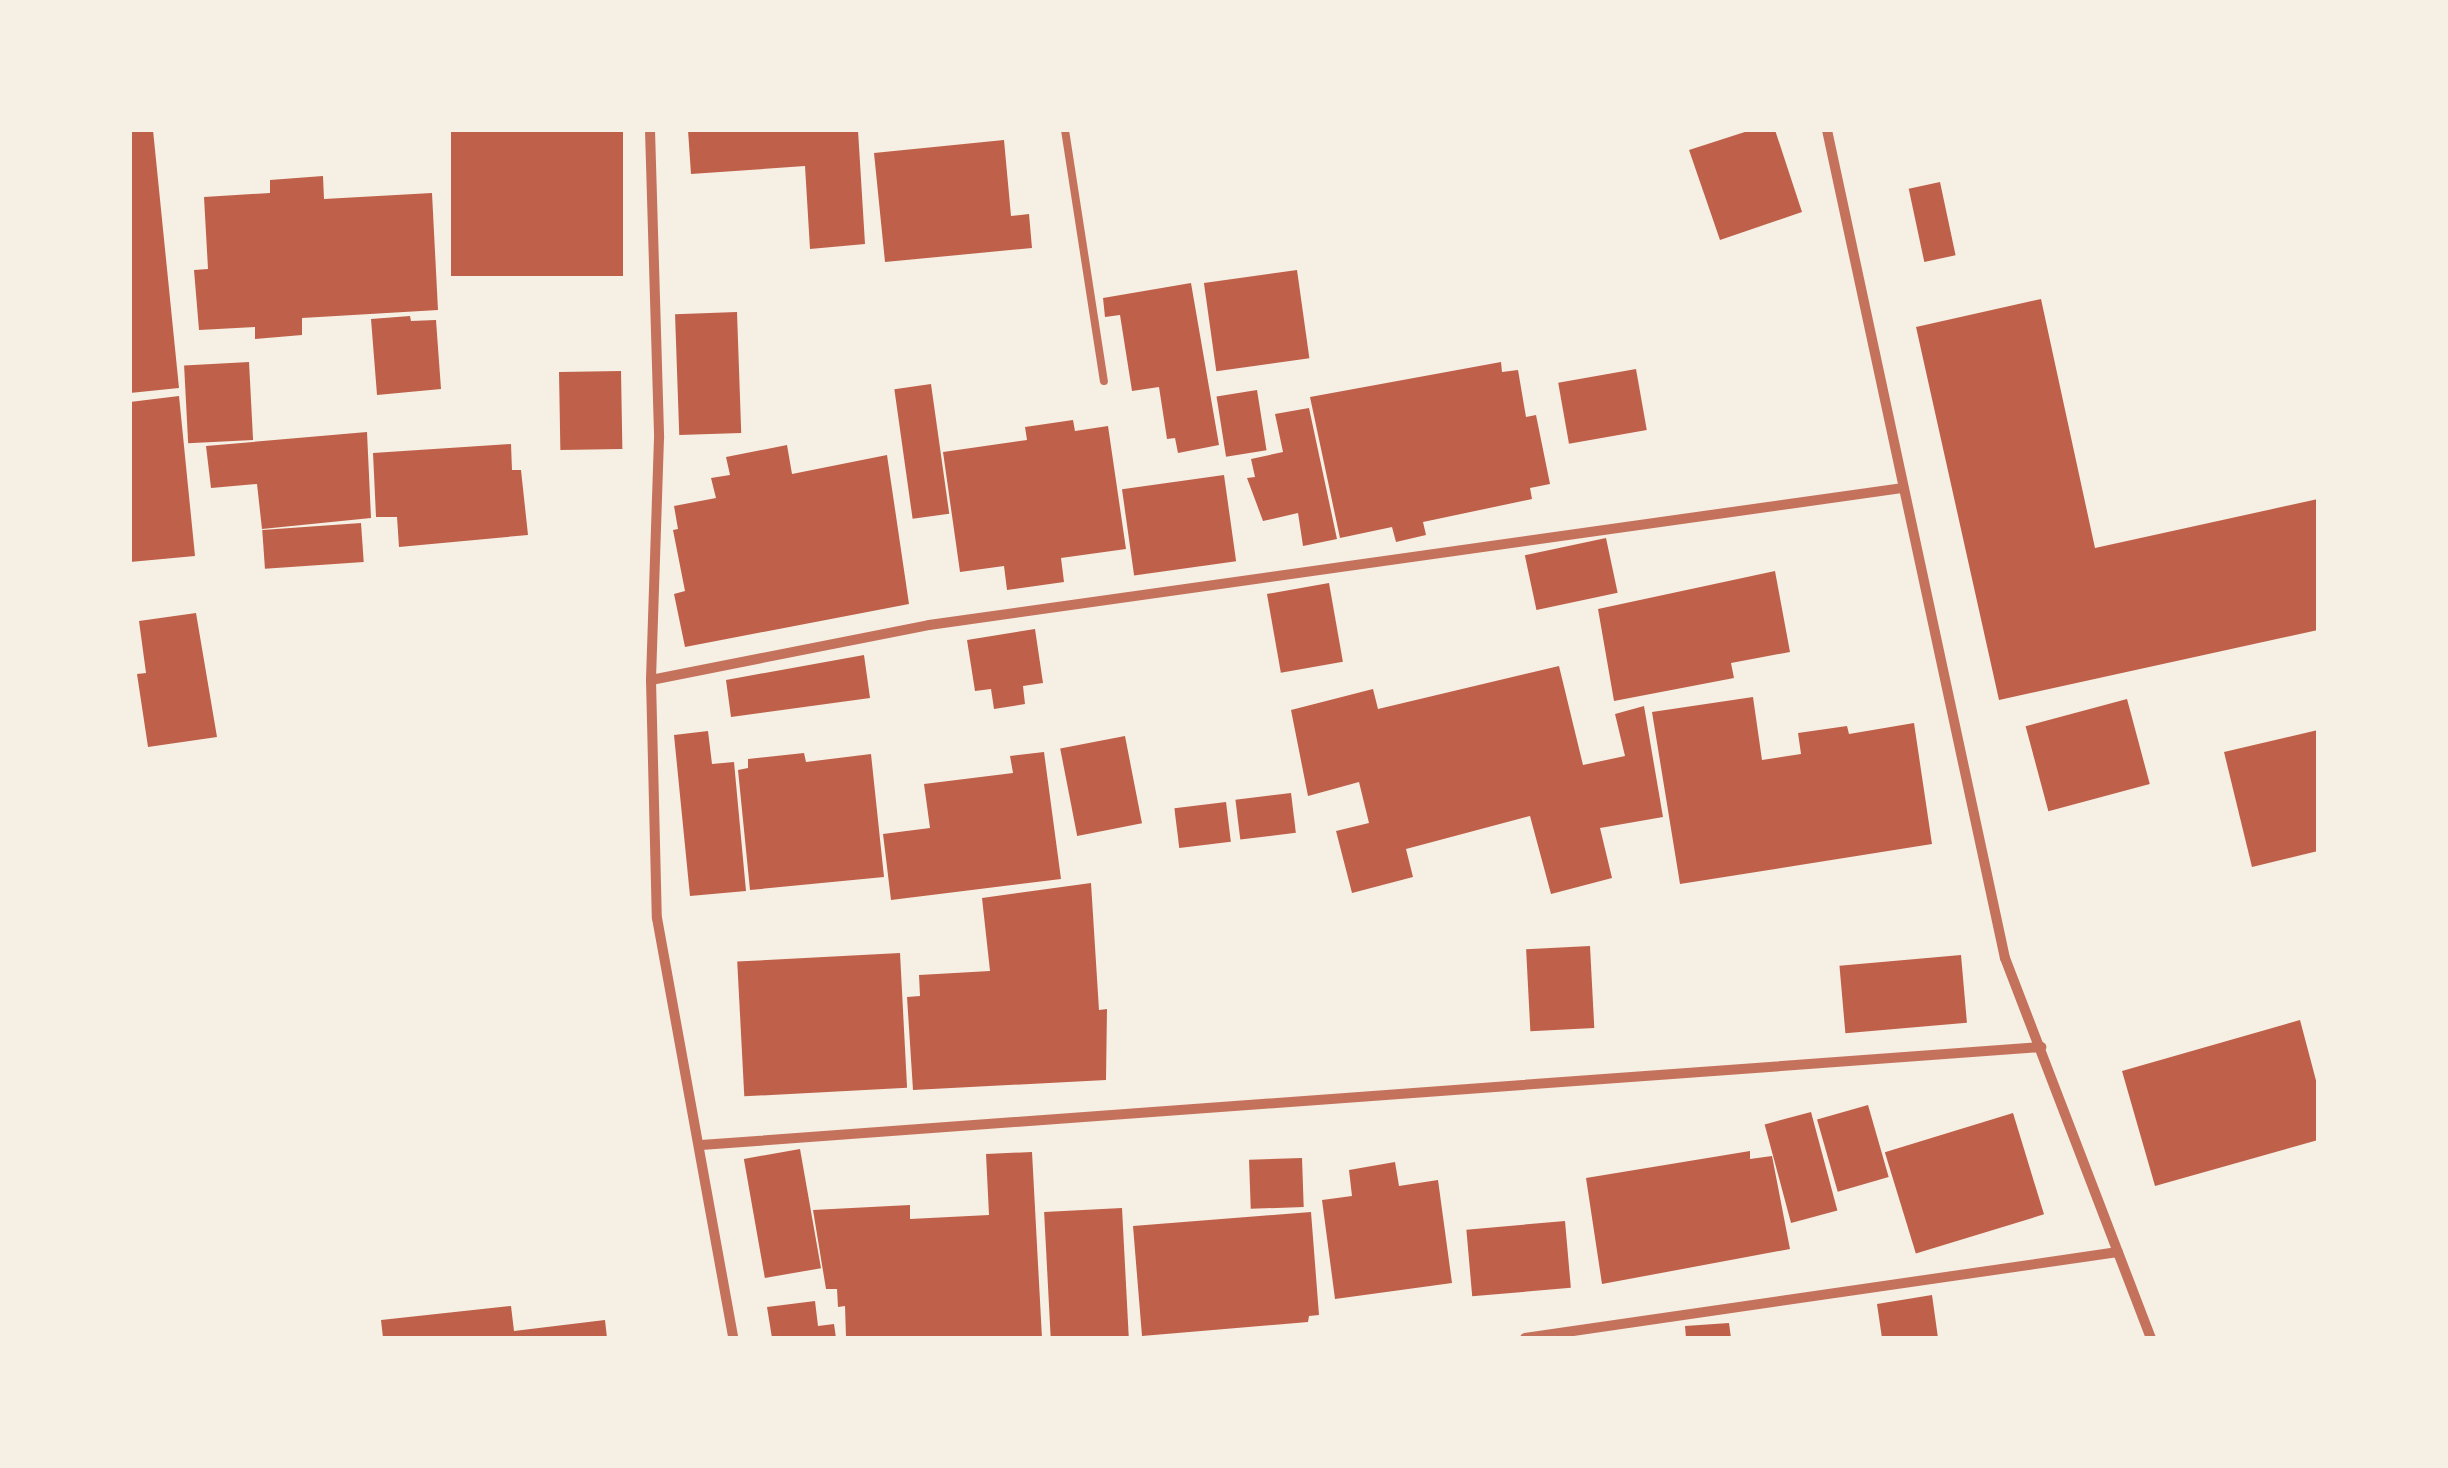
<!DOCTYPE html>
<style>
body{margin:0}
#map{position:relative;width:2448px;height:1468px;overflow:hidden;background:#f6efe4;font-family:"Noto Sans",sans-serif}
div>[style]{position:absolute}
.building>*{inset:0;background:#bf614a;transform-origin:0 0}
.service>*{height:8px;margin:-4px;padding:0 4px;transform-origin:4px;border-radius:4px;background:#c5725c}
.minor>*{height:10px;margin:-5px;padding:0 5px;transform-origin:5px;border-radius:5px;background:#c5725c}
span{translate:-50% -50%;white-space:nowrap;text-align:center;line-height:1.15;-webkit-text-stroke:9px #f6efe4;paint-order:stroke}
.frame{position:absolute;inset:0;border:132px solid #f6efe4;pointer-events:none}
</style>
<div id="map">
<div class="building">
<i style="clip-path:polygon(130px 130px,153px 130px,179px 388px,130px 393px)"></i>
<i style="left:451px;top:130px;width:172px;height:146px"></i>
<i style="clip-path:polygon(688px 130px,858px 130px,865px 244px,810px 249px,805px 166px,691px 174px)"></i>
<i style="clip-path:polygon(1751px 130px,1775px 130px,1802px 212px,1720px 240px,1689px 150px)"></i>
<i style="clip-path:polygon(1004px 140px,1011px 216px,1029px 214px,1032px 248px,885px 262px,874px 153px)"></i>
<i style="clip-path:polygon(323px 176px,324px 199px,432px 193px,438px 310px,302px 318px,302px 335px,255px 339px,255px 327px,199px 330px,194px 270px,208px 269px,204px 197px,270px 193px,270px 180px)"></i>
<i style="left:1940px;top:182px;width:75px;height:32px;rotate:78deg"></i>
<i style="left:1297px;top:270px;width:89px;height:94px;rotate:82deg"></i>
<i style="clip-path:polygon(1191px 283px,1219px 445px,1178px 453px,1175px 438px,1167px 439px,1159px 387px,1132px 391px,1120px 315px,1105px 317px,1103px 298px)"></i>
<i style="clip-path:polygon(2041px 299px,2095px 548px,2318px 499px,2318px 630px,1999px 700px,1916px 327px)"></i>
<i style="left:737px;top:312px;width:121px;height:62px;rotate:88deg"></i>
<i style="clip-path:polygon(410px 316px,411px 321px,436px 320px,441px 389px,377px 395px,371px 319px)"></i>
<i style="left:249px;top:362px;width:78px;height:65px;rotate:87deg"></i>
<i style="clip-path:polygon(1501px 362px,1502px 372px,1518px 370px,1526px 417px,1536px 415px,1550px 484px,1530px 488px,1532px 499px,1423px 522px,1426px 535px,1396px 542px,1392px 527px,1340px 538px,1310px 397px)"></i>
<i style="left:1636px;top:369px;width:62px;height:79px;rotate:80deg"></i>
<i style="left:621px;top:371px;width:78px;height:62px;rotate:89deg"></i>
<i style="left:931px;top:384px;width:131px;height:37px;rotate:82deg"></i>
<i style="left:1257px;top:390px;width:61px;height:41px;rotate:81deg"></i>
<i style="clip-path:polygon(179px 396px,195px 556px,130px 562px,130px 402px)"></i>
<i style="clip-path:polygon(1309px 408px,1337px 539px,1303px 546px,1298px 513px,1263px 521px,1247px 478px,1255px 477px,1251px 459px,1283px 452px,1275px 414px)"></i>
<i style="clip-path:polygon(1073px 420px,1075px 431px,1108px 426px,1126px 549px,1061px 558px,1064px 582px,1007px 590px,1004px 566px,960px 572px,943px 452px,1027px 440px,1025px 427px)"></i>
<i style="clip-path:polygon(367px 432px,371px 518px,262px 529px,257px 484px,211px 488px,206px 446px)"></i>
<i style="clip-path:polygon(511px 444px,512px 470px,521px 470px,528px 535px,399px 547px,397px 517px,376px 517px,373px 453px)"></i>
<i style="clip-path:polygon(787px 445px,792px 474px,887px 455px,909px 604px,685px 647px,674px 594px,685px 591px,673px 530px,678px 529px,674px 506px,716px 498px,711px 478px,730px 475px,726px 457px)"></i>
<i style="left:1224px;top:475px;width:87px;height:103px;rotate:82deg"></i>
<i style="left:361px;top:523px;width:39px;height:99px;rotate:86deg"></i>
<i style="left:1606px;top:538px;width:56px;height:83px;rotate:78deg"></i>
<i style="clip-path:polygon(1775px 571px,1790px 652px,1731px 663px,1734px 678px,1614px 701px,1598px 609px)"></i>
<i style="left:1329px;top:583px;width:80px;height:63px;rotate:80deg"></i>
<i style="clip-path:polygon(196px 613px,217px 737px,148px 747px,137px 674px,146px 673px,139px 621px)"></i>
<i style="clip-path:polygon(1035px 629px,1043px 683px,1023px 686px,1025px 704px,994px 709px,991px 689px,975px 691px,967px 640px)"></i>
<i style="clip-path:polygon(864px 655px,870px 698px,731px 717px,726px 680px)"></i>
<i style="clip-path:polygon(1559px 666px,1583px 765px,1625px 756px,1615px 714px,1644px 706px,1663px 817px,1600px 828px,1612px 878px,1551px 894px,1530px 816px,1406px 849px,1413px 877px,1352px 893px,1336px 831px,1369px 823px,1359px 782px,1308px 796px,1291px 710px,1373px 689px,1378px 709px)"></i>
<i style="clip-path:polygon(1753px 697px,1762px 760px,1801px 754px,1798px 733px,1847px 726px,1849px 734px,1914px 723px,1932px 844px,1680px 884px,1652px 712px)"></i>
<i style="left:2127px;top:699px;width:88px;height:105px;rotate:75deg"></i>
<i style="clip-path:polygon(2318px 730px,2318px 851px,2252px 867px,2224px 752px)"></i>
<i style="clip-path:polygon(708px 731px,712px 764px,734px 762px,746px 891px,690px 896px,674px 735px)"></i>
<i style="left:1125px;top:736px;width:89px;height:66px;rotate:79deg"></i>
<i style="clip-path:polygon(1044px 752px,1061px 879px,891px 900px,883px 834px,930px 828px,924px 784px,1013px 773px,1010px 756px)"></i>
<i style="clip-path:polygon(804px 753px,806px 762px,871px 754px,884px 877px,750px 890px,738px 770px,748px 768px,748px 759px)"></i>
<i style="left:1291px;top:793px;width:40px;height:56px;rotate:83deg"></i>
<i style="left:1226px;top:802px;width:40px;height:52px;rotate:83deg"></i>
<i style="clip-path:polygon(1091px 883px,1099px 1010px,1107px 1009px,1106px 1080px,913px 1090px,907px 997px,920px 996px,919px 975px,990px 971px,982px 898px)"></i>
<i style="left:1590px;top:946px;width:82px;height:64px;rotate:87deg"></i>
<i style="left:900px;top:953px;width:135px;height:163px;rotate:87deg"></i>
<i style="left:1961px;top:955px;width:68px;height:122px;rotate:85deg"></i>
<i style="clip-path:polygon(2300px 1020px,2318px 1088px,2318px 1140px,2155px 1186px,2122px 1071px)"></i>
<i style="left:1868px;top:1105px;width:75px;height:53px;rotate:74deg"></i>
<i style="left:1811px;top:1112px;width:102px;height:48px;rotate:75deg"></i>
<i style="left:2013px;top:1113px;width:106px;height:134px;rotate:73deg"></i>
<i style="left:800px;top:1149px;width:121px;height:57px;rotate:80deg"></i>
<i style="clip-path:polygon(1750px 1151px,1750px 1159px,1772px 1156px,1790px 1249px,1602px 1284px,1586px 1178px)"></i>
<i style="clip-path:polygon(1032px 1152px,1042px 1338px,846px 1337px,845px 1306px,838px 1307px,837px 1289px,826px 1289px,813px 1210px,910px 1205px,910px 1219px,989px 1215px,986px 1154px)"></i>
<i style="left:1302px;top:1158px;width:49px;height:53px;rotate:88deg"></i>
<i style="clip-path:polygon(1395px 1162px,1399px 1186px,1438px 1180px,1452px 1283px,1335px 1299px,1322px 1200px,1352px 1196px,1349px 1170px)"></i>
<i style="left:1122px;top:1208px;width:130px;height:78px;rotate:87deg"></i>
<i style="clip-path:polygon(1311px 1212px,1319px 1315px,1309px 1316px,1308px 1322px,1142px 1336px,1133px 1226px)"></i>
<i style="left:1565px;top:1221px;width:67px;height:99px;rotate:85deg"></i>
<i style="clip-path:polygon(1932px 1295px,1938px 1338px,1882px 1338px,1877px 1304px)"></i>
<i style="clip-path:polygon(815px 1301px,818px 1326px,834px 1324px,836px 1338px,772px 1338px,767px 1307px)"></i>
<i style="clip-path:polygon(511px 1306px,514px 1331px,605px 1320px,607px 1338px,383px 1338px,381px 1320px)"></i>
<i style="clip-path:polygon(1729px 1323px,1731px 1338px,1686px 1338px,1685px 1326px)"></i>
</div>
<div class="service">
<i style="left:1065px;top:130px;width:254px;rotate:81.2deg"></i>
</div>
<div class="minor">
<i style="left:650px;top:130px;width:308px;rotate:88.3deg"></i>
<i style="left:659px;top:438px;width:242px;rotate:91.9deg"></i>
<i style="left:651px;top:680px;width:238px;rotate:88.6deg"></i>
<i style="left:657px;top:918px;width:427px;rotate:79.7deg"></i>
<i style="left:1827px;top:130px;width:847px;rotate:77.87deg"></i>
<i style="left:2005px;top:958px;width:407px;rotate:69deg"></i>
<i style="left:651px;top:680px;width:283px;rotate:-11.2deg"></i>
<i style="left:929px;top:625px;width:984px;rotate:-8.01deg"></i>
<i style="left:701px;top:1145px;width:1344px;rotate:-4.18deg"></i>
<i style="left:1525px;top:1338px;width:599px;rotate:-8.25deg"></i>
</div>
<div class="frame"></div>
</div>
